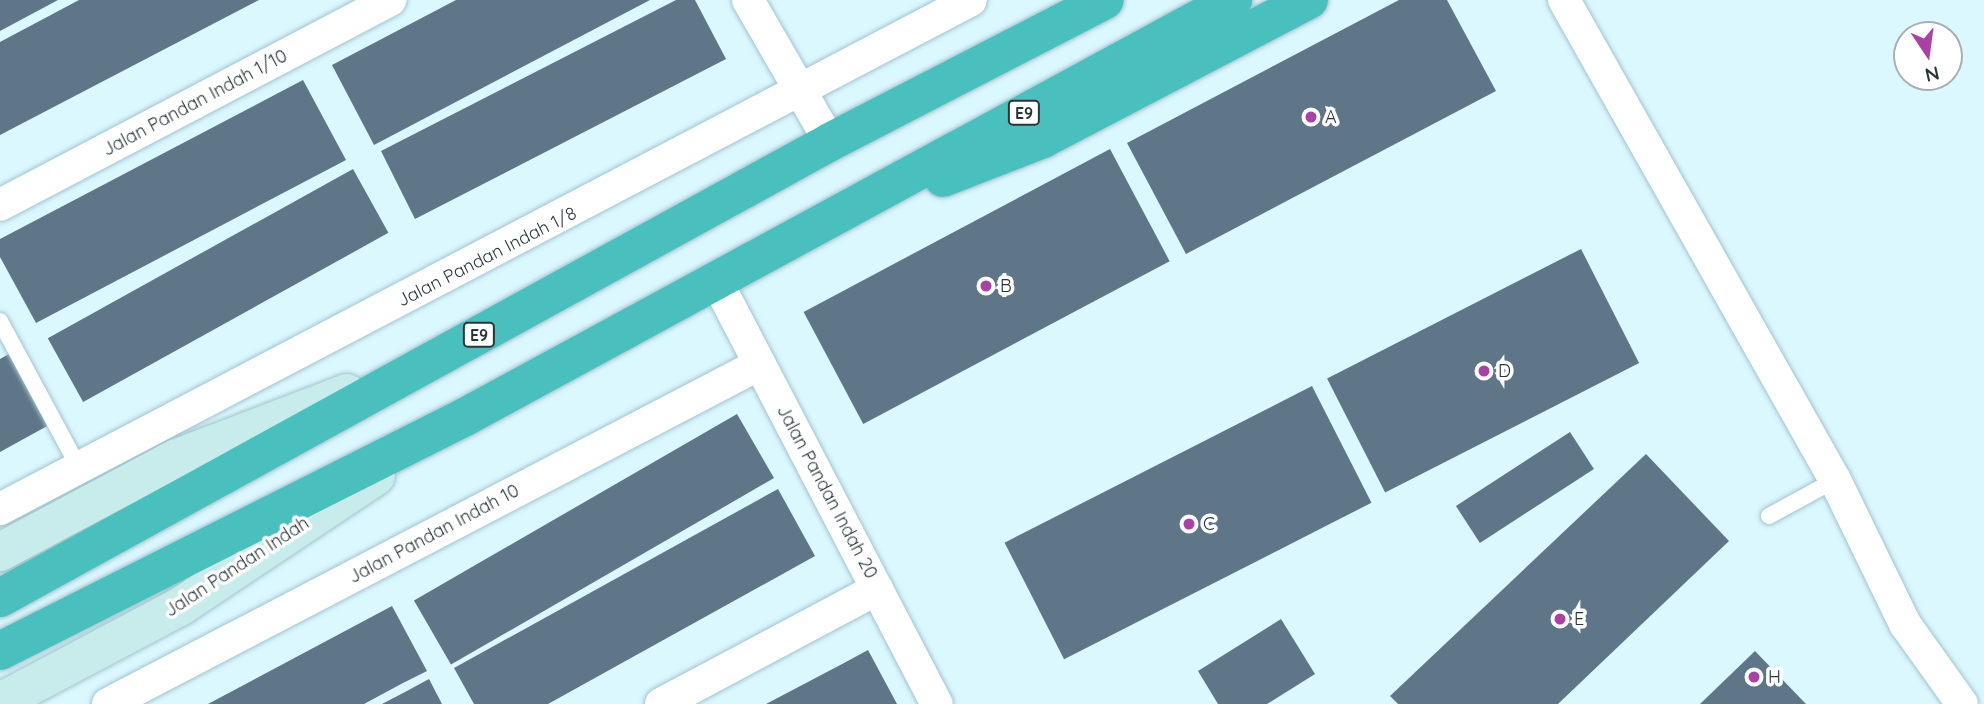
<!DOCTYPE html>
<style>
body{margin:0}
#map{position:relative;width:1984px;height:704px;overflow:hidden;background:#dbf7ff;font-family:Quicksand,sans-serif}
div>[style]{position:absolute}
.building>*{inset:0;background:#5e7687;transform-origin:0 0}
.roads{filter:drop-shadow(0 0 2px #a2c4cd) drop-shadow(0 0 2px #a2c4cd)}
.lane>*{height:16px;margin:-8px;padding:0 8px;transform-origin:8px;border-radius:8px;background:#fff}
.street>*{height:32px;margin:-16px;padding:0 16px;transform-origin:16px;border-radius:16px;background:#fff}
.secondary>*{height:38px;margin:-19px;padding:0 19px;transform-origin:19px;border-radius:19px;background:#c8eceb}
.highway>*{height:38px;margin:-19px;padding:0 19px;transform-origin:19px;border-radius:19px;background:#49c0bd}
.dots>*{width:19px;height:19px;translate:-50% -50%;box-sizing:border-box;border:4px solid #fff;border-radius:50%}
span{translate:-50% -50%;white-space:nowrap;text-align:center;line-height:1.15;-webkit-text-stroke:7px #fff;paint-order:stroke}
.shield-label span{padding:2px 5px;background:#fff;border:2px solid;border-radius:5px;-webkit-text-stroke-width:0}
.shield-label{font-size:16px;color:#283639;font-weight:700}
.street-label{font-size:18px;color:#283639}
.poi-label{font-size:18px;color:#283639}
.left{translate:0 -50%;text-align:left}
.north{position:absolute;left:1893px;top:21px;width:70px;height:70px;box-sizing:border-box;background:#fff;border:2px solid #a9afb0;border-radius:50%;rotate:167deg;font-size:19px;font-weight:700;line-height:28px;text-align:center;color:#283639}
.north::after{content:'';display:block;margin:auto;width:24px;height:32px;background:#aa42a4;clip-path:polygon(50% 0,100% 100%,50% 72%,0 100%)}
</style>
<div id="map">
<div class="building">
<i style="clip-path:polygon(0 0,58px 0,0 31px)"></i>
<i style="clip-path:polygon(79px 0,259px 0,0 135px,0 42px)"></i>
<i style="clip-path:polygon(456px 0,650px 0,374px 145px,332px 65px)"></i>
<i style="clip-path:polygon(676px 0,695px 0,726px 59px,415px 219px,381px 151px)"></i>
<i style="clip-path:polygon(1399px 0,1447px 0,1496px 91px,1186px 254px,1127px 143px)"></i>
<i style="clip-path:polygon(303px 80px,346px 160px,36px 323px,0 257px,0 239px)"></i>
<i style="left:1110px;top:149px;width:127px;height:347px;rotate:62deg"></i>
<i style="left:353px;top:169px;width:73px;height:349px;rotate:61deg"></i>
<i style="left:1581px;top:249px;width:128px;height:285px;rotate:63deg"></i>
<i style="clip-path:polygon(9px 354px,49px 425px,0 452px,0 359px)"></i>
<i style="left:1312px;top:386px;width:131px;height:345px;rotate:63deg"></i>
<i style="left:737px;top:414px;width:74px;height:373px;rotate:60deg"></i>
<i style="left:1570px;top:432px;width:44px;height:136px;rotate:57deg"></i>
<i style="clip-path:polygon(1646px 454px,1729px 541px,1558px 704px,1398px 704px,1390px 696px)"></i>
<i style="clip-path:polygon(778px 489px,815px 556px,548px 704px,474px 704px,454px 668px)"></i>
<i style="clip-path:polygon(392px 606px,427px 671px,403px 683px,364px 704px,208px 704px)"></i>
<i style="clip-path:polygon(1281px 619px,1315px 674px,1267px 704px,1218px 704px,1198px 671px)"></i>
<i style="clip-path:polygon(868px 650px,897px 704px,766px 704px,844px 663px)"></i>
<i style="clip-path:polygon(1755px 651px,1806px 704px,1700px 704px)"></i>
<i style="clip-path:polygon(429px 679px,442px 704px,382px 704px,405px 692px)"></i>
</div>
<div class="roads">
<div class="lane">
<i style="left:0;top:321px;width:167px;rotate:61.7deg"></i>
<i style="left:1769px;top:516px;width:75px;rotate:-28.6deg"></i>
</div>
<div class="street">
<i style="left:748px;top:0;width:164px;rotate:60deg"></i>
<i style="left:1564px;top:0;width:551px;rotate:60.55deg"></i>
<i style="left:1835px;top:480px;width:160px;rotate:64.1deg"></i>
<i style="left:1905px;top:624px;width:98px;rotate:54.5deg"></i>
<i style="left:0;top:205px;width:441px;rotate:-27.7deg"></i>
<i style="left:716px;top:280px;width:478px;rotate:62.5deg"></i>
<i style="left:0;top:509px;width:1096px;rotate:-27.66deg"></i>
<i style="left:108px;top:704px;width:735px;rotate:-27.54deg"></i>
<i style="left:661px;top:704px;width:245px;rotate:-28deg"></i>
</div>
<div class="secondary">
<i style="left:0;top:552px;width:200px;rotate:-28deg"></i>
<i style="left:177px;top:458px;width:182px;rotate:-20.9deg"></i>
<i style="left:0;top:702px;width:205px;rotate:-27.9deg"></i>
<i style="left:181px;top:606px;width:234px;rotate:-33.7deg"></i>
</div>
<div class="highway">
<i style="left:943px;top:178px;width:107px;rotate:-21.3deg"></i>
<i style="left:1043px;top:139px;width:300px;rotate:-27.6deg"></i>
<i style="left:0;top:598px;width:947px;rotate:-28.78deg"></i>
<i style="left:830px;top:142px;width:309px;rotate:-27.3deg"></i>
<i style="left:0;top:651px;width:521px;rotate:-26.71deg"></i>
<i style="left:465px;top:417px;width:874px;rotate:-28.5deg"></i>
</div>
</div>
<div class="dots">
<i style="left:1311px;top:117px;background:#aa42a4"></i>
<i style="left:986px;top:286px;background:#aa42a4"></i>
<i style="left:1484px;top:371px;background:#aa42a4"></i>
<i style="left:1189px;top:524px;background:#aa42a4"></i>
<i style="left:1560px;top:619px;background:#aa42a4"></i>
<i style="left:1754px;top:677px;background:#aa42a4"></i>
</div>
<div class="shield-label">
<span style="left:1024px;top:113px">E9</span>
<span style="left:479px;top:335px">E9</span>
</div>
<div class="street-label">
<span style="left:195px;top:103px;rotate:-28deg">Jalan Pandan Indah 1/10</span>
<span style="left:487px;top:257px;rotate:-27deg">Jalan Pandan Indah 1/8</span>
<span style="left:827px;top:492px;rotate:62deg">Jalan Pandan Indah 20</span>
<span style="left:434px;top:534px;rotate:-28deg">Jalan Pandan Indah 10</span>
<span style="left:237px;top:567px;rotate:-33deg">Jalan Pandan Indah</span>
</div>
<div class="poi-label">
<span class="left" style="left:1325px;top:117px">A</span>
<span class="left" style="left:1000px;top:286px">B</span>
<span class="left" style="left:1498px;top:371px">D</span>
<span class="left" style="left:1203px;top:524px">C</span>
<span class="left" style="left:1574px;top:619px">E</span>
<span class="left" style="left:1768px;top:677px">H</span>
</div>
<div class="north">N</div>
</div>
